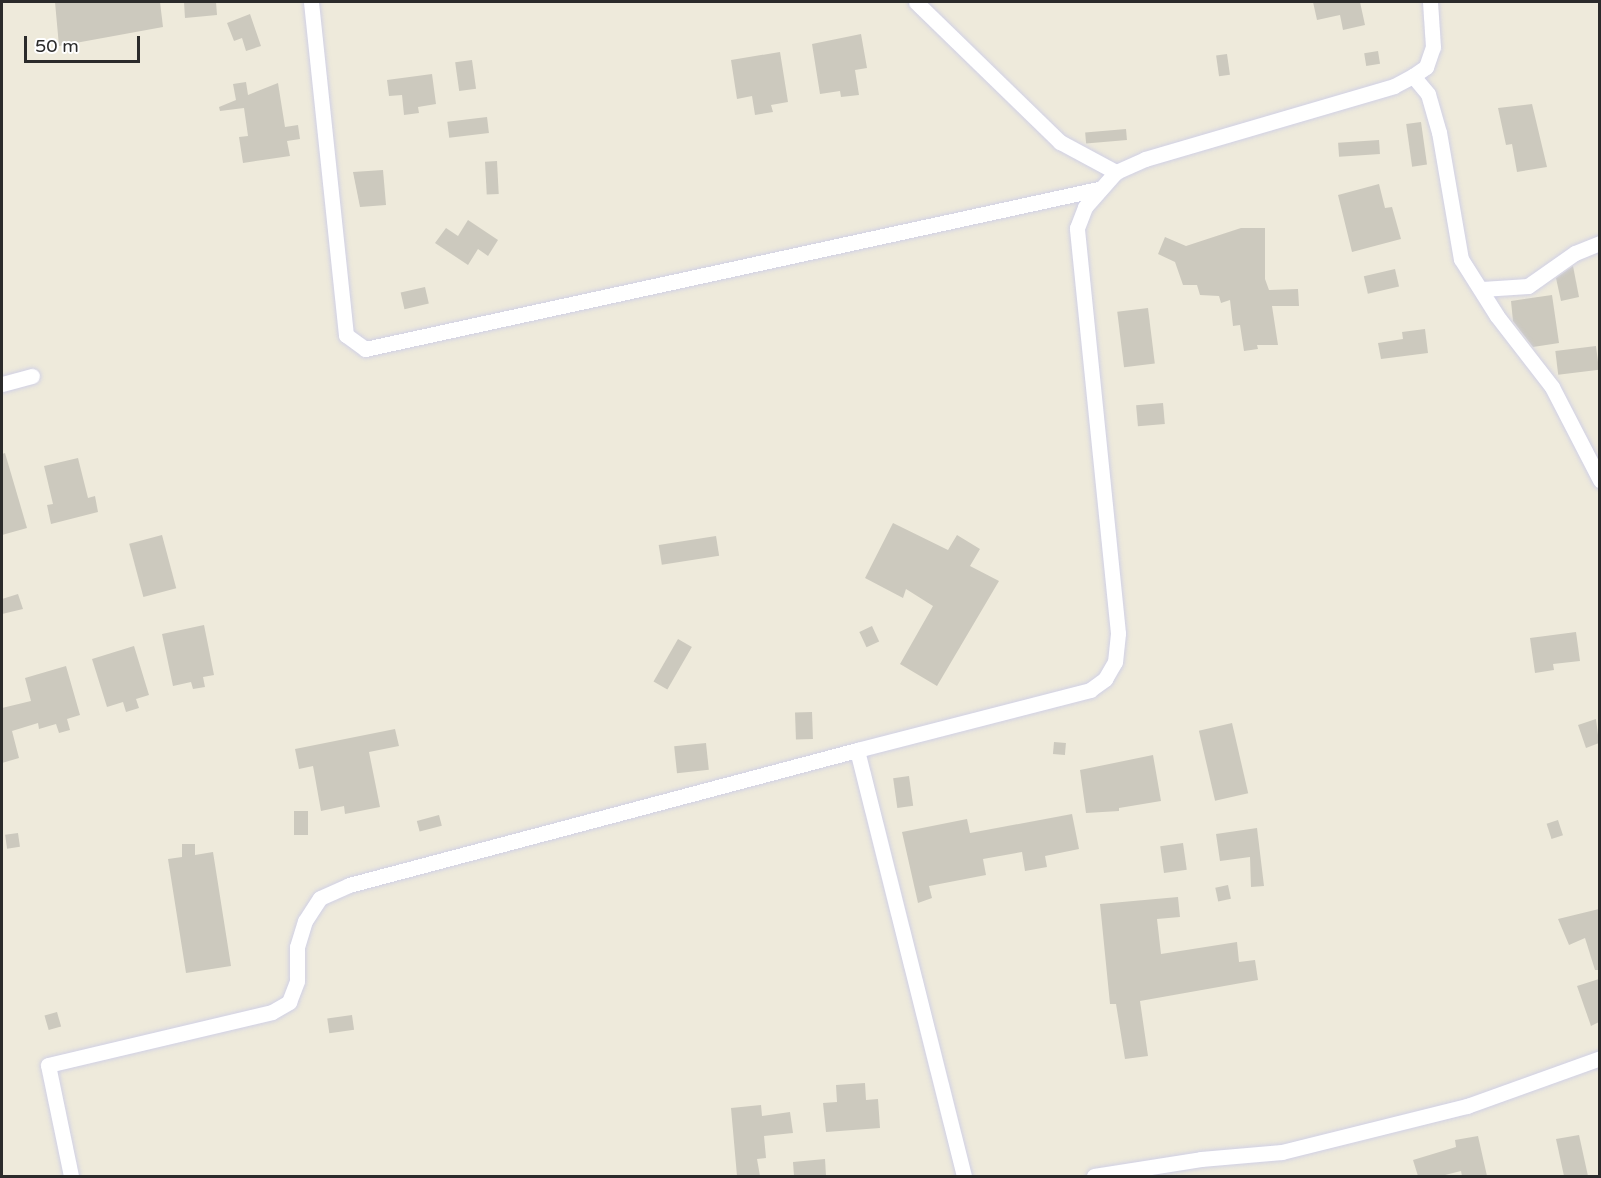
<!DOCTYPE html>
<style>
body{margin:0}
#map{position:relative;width:1601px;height:1178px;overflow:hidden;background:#eeeadb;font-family:"Varela Round",sans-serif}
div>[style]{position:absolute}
.building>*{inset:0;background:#ccc9be;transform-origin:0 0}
.roads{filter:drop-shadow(0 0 2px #d0d0e5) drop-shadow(0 0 2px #d0d0e5)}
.minor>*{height:15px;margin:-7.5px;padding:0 7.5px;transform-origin:7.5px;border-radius:7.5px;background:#fff}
span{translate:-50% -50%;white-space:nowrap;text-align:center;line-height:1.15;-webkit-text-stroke:6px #fff;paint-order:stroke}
.frame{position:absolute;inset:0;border:3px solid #2b2b2b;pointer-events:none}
.scale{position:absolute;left:24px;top:36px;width:116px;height:27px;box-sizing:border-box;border:3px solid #2b2b2b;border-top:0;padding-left:8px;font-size:18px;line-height:21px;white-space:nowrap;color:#2b2b2b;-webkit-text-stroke:4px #fff;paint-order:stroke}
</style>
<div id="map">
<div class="building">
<i style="clip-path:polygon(55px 2px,160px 2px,163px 27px,59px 46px)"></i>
<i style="clip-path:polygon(184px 2px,216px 2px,217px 15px,185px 18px)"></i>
<i style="clip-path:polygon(1313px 2px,1360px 2px,1365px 25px,1343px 30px,1340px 15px,1317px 20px)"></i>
<i style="clip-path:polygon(250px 14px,261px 46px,246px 51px,242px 38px,234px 41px,227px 23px)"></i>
<i style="clip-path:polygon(861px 34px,867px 68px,855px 70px,859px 95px,841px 97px,840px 91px,820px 94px,812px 44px)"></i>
<i style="left:1378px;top:51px;width:13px;height:14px;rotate:81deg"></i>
<i style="clip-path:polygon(780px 52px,788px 102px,771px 105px,773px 112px,755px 115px,752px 96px,737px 99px,731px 60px)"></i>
<i style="left:1227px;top:54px;width:21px;height:11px;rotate:82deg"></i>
<i style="left:472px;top:60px;width:29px;height:17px;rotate:82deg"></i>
<i style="clip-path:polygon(432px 74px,436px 104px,418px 107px,419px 113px,404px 115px,402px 95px,389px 96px,387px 80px)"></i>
<i style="clip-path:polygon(246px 82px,248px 95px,278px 83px,285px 127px,298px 125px,300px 139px,287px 141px,290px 156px,243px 163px,239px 137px,248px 136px,244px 108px,220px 111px,219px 107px,236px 100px,233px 84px)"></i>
<i style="clip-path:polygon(1532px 104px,1547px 167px,1517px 172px,1512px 144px,1506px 145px,1498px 108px)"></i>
<i style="left:487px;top:117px;width:16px;height:40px;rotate:83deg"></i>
<i style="left:1421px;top:122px;width:43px;height:15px;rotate:82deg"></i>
<i style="left:1126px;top:129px;width:11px;height:41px;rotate:85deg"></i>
<i style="left:1379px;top:140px;width:14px;height:41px;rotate:86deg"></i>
<i style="left:497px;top:161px;width:33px;height:12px;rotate:87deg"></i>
<i style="clip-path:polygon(383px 170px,386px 205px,360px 207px,353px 172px)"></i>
<i style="clip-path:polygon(1379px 184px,1385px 208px,1392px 207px,1401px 239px,1352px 252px,1338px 195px)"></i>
<i style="clip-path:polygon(468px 220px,498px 240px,488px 256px,478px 249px,468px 265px,435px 243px,446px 228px,458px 236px)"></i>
<i style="clip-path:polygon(1241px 228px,1265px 228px,1265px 279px,1269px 290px,1298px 289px,1299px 306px,1272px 306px,1278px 345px,1257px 345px,1258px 349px,1244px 351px,1240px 325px,1233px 326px,1230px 300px,1221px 303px,1219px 296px,1200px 295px,1197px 285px,1183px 285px,1175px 262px,1158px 254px,1165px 237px,1186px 246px)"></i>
<i style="clip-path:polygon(1573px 266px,1579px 297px,1561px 301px,1556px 278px)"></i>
<i style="left:1395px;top:269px;width:18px;height:32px;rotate:77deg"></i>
<i style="left:425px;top:287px;width:17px;height:25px;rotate:77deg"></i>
<i style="clip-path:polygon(1552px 295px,1559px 343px,1533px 347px,1513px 321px,1511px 301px)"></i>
<i style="left:1148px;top:308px;width:56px;height:31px;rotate:83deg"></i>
<i style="clip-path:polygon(1425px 329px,1428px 353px,1381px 359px,1378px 343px,1403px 339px,1402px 332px)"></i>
<i style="left:1596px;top:346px;width:24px;height:41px;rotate:83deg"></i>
<i style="left:1163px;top:403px;width:21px;height:27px;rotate:85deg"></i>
<i style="clip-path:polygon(5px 453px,27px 528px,2px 535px,2px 454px)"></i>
<i style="clip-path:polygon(78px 458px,88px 498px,95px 496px,98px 512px,51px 524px,47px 505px,53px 504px,44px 466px)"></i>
<i style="clip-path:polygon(893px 523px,948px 550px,957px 535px,980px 549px,970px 566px,999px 581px,937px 686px,900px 664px,933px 606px,906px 589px,903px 598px,865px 578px)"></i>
<i style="left:162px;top:535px;width:55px;height:34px;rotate:75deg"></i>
<i style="left:716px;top:536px;width:20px;height:58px;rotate:81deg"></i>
<i style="clip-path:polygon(18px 594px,23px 609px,2px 614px,2px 599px)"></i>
<i style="clip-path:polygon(204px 625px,214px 675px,203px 677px,205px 687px,193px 689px,191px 682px,173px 686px,162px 634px)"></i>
<i style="left:872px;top:626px;width:17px;height:14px;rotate:65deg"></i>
<i style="clip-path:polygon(1576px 632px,1580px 661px,1553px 664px,1554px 670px,1535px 673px,1530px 638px)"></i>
<i style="left:678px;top:639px;width:16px;height:49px;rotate:30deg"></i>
<i style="clip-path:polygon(134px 646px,149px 695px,136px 699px,139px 708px,126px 712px,123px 702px,107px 707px,92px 659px)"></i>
<i style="clip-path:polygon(66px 666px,80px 715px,67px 719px,70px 730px,59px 733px,56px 724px,39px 729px,38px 723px,12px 731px,19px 758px,2px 763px,2px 708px,31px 701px,25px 678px)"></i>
<i style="left:812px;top:712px;width:27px;height:17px;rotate:88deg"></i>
<i style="clip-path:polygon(1596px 719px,1599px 743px,1586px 748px,1578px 725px)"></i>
<i style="left:1232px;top:723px;width:72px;height:34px;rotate:77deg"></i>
<i style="clip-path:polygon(395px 729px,399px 746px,369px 752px,380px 807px,345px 814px,344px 806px,321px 811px,313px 766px,299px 769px,295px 749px)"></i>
<i style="left:1054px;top:742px;width:12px;height:12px;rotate:5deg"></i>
<i style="left:706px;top:743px;width:27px;height:32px;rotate:84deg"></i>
<i style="clip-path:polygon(1153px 755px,1161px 801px,1119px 808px,1119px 811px,1086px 813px,1080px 770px)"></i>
<i style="left:909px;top:776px;width:30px;height:16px;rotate:82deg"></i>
<i style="left:294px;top:811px;width:14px;height:24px"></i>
<i style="clip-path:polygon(1072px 814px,1079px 849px,1045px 856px,1047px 867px,1025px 871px,1022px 852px,983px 859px,986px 875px,929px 886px,932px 898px,918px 903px,902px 832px,967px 819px,970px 833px)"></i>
<i style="left:439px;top:815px;width:11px;height:23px;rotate:75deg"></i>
<i style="left:1558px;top:820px;width:16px;height:12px;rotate:72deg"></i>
<i style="clip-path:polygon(1257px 828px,1264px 886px,1251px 887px,1250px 857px,1220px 861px,1216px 834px)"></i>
<i style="left:18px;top:833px;width:14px;height:13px;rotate:82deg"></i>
<i style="left:1183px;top:843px;width:27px;height:23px;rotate:82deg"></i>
<i style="clip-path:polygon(182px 844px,195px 844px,195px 855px,213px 852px,231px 966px,186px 973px,168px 859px,182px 857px)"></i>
<i style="left:1228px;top:885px;width:14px;height:13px;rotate:78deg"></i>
<i style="clip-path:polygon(1178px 897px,1180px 917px,1157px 919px,1161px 954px,1237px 942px,1239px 962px,1255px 960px,1258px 980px,1140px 1001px,1148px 1056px,1125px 1059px,1116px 1004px,1110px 1004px,1100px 904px)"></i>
<i style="clip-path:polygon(1599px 909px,1599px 970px,1595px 970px,1585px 938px,1569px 945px,1558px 919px)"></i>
<i style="clip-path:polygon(1599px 979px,1599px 1022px,1591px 1026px,1577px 986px)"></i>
<i style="left:57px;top:1012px;width:15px;height:13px;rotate:74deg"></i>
<i style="left:352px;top:1015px;width:15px;height:25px;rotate:82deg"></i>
<i style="clip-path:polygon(865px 1083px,866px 1100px,878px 1099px,880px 1128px,826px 1132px,823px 1103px,837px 1102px,836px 1085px)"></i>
<i style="clip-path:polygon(761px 1105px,762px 1116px,790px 1112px,793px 1133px,764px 1136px,766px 1158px,757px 1159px,760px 1176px,737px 1176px,731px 1108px)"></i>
<i style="clip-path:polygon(1579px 1135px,1588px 1176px,1564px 1176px,1556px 1139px)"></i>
<i style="clip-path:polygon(1478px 1136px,1487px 1176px,1462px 1176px,1461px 1171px,1441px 1176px,1418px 1176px,1413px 1160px,1456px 1147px,1455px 1140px)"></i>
<i style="clip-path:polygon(825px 1159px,826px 1176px,794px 1176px,793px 1162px)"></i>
</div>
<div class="roads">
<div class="minor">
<i style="left:311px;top:2px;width:335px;rotate:84deg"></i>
<i style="left:346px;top:335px;width:24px;rotate:36deg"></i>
<i style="left:365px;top:349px;width:750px;rotate:-12.31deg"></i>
<i style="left:916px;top:2px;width:201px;rotate:44.2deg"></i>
<i style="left:1060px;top:142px;width:64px;rotate:28.2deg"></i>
<i style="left:1413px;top:76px;width:23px;rotate:50deg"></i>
<i style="left:1428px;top:94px;width:40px;rotate:74deg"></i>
<i style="left:1439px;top:132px;width:129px;rotate:80.2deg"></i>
<i style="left:1461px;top:259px;width:67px;rotate:57.7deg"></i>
<i style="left:1497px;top:316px;width:90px;rotate:52.2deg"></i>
<i style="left:1552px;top:387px;width:105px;rotate:62.7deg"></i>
<i style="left:1482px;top:289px;width:46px;rotate:-3.7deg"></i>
<i style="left:1528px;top:286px;width:57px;rotate:-35.1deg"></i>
<i style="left:1575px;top:253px;width:27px;rotate:-22deg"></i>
<i style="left:2px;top:384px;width:31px;rotate:-15deg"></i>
<i style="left:71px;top:1176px;width:113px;rotate:-101.7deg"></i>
<i style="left:48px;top:1065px;width:230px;rotate:-13.3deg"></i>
<i style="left:272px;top:1012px;width:20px;rotate:-30deg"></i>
<i style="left:289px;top:1002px;width:22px;rotate:-69deg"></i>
<i style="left:297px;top:981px;width:34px;rotate:-90deg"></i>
<i style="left:297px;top:947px;width:27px;rotate:-73deg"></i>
<i style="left:305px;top:921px;width:27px;rotate:-57deg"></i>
<i style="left:320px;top:898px;width:32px;rotate:-24deg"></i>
<i style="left:349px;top:885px;width:526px;rotate:-14.88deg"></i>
<i style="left:964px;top:1176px;width:439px;rotate:-104.1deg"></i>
<i style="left:857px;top:750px;width:241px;rotate:-14.4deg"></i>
<i style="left:1090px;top:690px;width:19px;rotate:-36deg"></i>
<i style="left:1105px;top:679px;width:20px;rotate:-60deg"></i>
<i style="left:1115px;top:662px;width:29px;rotate:-84deg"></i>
<i style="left:1118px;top:633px;width:407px;rotate:-95.8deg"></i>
<i style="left:1077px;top:228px;width:22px;rotate:-69deg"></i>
<i style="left:1085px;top:207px;width:47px;rotate:-48.5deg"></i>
<i style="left:1116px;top:172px;width:32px;rotate:-24deg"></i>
<i style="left:1145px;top:159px;width:259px;rotate:-16.3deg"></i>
<i style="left:1394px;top:86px;width:21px;rotate:-28deg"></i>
<i style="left:1413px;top:76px;width:16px;rotate:-35deg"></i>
<i style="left:1426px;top:67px;width:21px;rotate:-71deg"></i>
<i style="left:1433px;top:47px;width:45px;rotate:-93.8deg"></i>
<i style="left:1094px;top:1176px;width:108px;rotate:-9deg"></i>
<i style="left:1201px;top:1159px;width:81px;rotate:-4.9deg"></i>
<i style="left:1282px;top:1152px;width:191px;rotate:-14deg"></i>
<i style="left:1467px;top:1106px;width:141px;rotate:-19.8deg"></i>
</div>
</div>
<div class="frame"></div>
<div class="scale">50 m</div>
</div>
